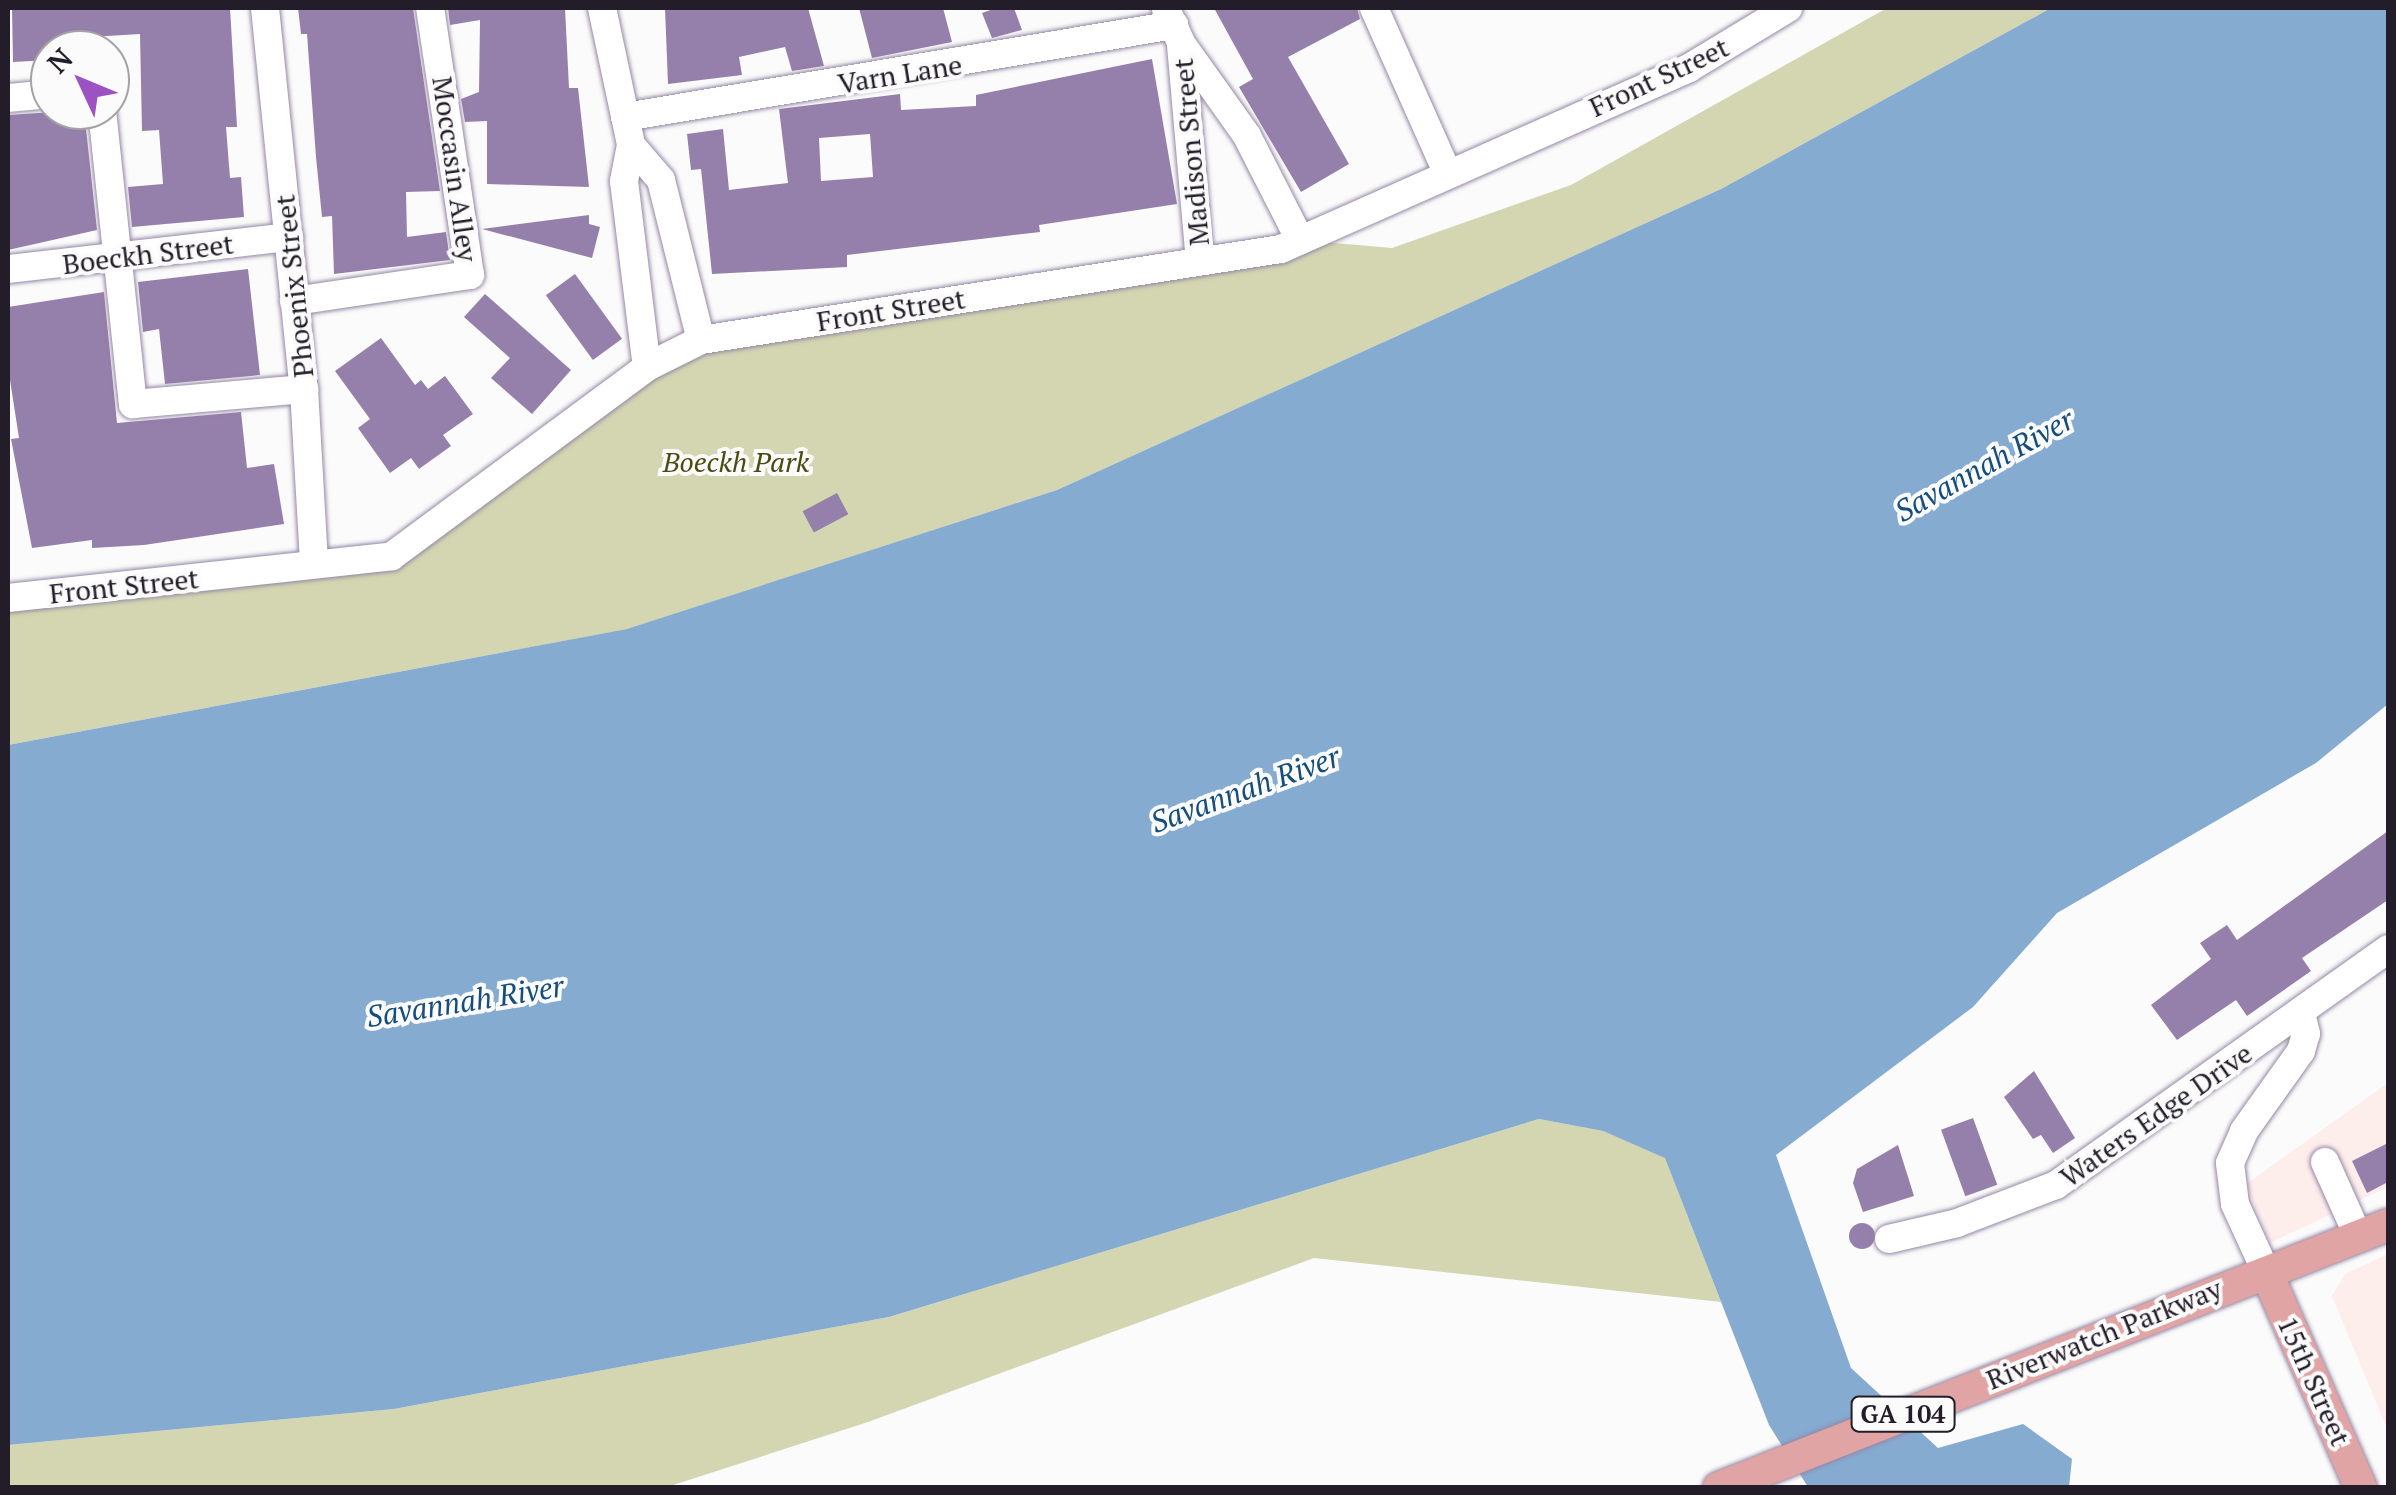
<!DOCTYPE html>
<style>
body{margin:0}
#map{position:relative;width:2396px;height:1495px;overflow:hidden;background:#fbfbfb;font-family:"PT Serif",serif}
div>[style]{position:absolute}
.commercial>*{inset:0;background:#fdedeb}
.green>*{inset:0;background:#d3d6b1}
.water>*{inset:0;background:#86abd1}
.building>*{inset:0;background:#957fab;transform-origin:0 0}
.round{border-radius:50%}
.roads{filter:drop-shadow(0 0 2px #9587a5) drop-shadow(0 0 2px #9587a5)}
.minor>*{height:28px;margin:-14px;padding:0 14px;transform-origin:14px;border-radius:14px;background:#fff}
.major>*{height:32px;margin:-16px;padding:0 16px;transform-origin:16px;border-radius:16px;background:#e0a4a4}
span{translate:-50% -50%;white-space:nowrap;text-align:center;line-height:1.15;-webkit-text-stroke:8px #fbfbfb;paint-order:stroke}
.shield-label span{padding:2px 8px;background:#fbfbfb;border:2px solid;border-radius:8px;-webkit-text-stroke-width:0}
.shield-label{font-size:25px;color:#231d29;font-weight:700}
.street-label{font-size:28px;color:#231d29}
.park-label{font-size:28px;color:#4a4c10;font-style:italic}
.water-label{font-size:30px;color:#154d7d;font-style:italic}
.frame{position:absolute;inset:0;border:10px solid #231d29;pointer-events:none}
.north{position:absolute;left:30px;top:30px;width:100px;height:100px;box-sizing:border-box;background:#fbfbfb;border:2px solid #a5a2a7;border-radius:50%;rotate:314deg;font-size:28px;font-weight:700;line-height:40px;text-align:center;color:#231d29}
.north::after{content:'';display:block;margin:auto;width:35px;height:45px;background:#9d52c4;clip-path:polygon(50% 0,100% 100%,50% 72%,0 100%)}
</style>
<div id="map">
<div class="commercial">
<i style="clip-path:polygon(2388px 1083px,2388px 1187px,2270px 1243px,2246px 1184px)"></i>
<i style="clip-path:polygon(2388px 1254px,2388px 1431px,2332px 1296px,2345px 1274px)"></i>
</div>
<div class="green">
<i style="clip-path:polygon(1887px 8px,2051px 8px,1721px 189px,1057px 490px,628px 629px,8px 745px,8px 598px,391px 556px,677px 351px,1300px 240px,1392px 248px,1571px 185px)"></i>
<i style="clip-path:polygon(1539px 1119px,1603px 1131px,1665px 1157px,1721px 1302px,1314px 1258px,868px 1422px,667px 1487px,8px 1488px,8px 1445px,394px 1409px,889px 1317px)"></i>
</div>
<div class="water">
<i style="clip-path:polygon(2051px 8px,2388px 8px,2388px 704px,2316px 763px,2057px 913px,1973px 1007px,1776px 1155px,1851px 1368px,1938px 1448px,2023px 1424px,2072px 1459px,2069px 1487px,1808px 1487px,1769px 1425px,1665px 1158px,1603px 1131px,1539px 1119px,889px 1317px,394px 1409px,8px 1445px,8px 745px,627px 629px,1057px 490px,1721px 189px)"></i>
</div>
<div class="building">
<i style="clip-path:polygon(12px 8px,230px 8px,237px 127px,226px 127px,230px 178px,241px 177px,244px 217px,132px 227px,128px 187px,163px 184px,159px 130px,142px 131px,140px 34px,91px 37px,92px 50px,50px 50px,50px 60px,13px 62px)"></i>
<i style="clip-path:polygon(298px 8px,413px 8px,440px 191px,406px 192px,407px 237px,446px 232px,450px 260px,334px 274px,332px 216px,322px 217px,316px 157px,307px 34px,301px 34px)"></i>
<i style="clip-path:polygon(448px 8px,565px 8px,569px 88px,578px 88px,589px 187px,487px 184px,487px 121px,465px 122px,461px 99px,479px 92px,480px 20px,450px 25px)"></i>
<i style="clip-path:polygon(665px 8px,808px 8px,824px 66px,792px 71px,785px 47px,739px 57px,742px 75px,668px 84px)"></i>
<i style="clip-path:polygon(859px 8px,943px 8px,952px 42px,872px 58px)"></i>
<i style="clip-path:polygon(996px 8px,1014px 8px,1022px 30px,992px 38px,982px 13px)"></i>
<i style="clip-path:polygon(1214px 8px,1357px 8px,1360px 19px,1288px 57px,1349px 164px,1301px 192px,1239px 87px,1253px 79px)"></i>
<i style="clip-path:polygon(evenodd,1152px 59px,1177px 204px,1039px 225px,1040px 232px,847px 255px,847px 267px,712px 274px,701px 169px,691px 170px,687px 134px,723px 129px,729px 190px,788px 183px,779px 109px,900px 94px,901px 110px,976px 106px,976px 95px,1152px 59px,870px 134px,873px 177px,821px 181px,819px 138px,870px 134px)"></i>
<i style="clip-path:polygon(84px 110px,97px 230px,8px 250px,8px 115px)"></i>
<i style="clip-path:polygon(589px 215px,589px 224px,600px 227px,592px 258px,482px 229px)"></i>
<i style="clip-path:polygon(248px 269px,260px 375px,165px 384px,159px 329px,143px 332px,138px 282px)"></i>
<i style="left:575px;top:274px;width:80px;height:36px;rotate:54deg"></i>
<i style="clip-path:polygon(104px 292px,117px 423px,241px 412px,247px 468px,274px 464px,284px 524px,144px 545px,92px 548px,92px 540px,32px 548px,11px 439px,19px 438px,8px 367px,8px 307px)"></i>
<i style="clip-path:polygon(485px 294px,571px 370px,532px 414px,491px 378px,510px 358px,464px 317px)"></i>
<i style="clip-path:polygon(381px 338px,415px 385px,421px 380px,428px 389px,445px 376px,473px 414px,443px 435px,451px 446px,419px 469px,411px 458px,390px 473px,358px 428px,370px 419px,335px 371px)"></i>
<i style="left:837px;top:493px;width:24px;height:39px;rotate:62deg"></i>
<i style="clip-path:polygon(2388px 831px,2388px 900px,2302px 958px,2311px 971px,2247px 1016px,2236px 1000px,2177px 1040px,2151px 1005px,2211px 959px,2200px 943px,2227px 925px,2237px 940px)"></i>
<i style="clip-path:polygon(2034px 1071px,2075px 1138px,2053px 1153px,2041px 1135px,2033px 1139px,2004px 1097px)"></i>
<i style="left:1973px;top:1118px;width:71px;height:34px;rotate:70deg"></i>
<i style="clip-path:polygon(2388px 1143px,2388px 1182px,2367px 1193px,2352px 1161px)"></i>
<i style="clip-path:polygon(1898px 1145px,1914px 1196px,1863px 1212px,1853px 1183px,1857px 1169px)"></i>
<i class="round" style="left:1849px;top:1223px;width:26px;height:26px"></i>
</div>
<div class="roads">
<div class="minor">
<i style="left:265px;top:8px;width:383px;rotate:84.2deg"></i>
<i style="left:304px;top:389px;width:175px;rotate:86.7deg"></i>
<i style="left:602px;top:8px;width:140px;rotate:78deg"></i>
<i style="left:631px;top:145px;width:37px;rotate:101deg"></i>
<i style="left:624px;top:181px;width:187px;rotate:83deg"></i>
<i style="left:1374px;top:8px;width:180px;rotate:66deg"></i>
<i style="left:1166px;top:9px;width:37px;rotate:66deg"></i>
<i style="left:1181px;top:43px;width:114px;rotate:54.6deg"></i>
<i style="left:1247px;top:136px;width:117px;rotate:63deg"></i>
<i style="left:1181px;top:45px;width:217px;rotate:85deg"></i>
<i style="left:8px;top:98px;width:42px;rotate:-5.4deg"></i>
<i style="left:102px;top:110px;width:296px;rotate:84deg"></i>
<i style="left:133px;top:404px;width:172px;rotate:-5deg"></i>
<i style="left:625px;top:117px;width:557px;rotate:-9.51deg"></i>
<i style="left:631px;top:145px;width:46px;rotate:49.4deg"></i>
<i style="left:661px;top:180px;width:165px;rotate:76deg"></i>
<i style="left:8px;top:269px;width:283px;rotate:-6.5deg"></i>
<i style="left:294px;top:301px;width:178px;rotate:-8.4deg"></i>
<i style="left:470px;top:275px;width:270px;rotate:-98.5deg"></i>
<i style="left:8px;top:598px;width:386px;rotate:-6.2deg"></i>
<i style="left:392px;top:556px;width:317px;rotate:-36.5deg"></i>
<i style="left:647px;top:367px;width:60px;rotate:-26.6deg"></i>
<i style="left:701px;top:340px;width:587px;rotate:-8.92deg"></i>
<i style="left:1281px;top:249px;width:446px;rotate:-23.9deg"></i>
<i style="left:1689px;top:68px;width:116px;rotate:-31.2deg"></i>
<i style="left:2325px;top:1162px;width:83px;rotate:65.9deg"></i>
<i style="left:1889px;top:1239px;width:70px;rotate:-13.2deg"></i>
<i style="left:1957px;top:1223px;width:106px;rotate:-21deg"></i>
<i style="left:2056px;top:1185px;width:407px;rotate:-35.4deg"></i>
<i style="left:2267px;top:1274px;width:77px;rotate:-114.6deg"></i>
<i style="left:2235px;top:1204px;width:41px;rotate:-97deg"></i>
<i style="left:2230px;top:1163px;width:35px;rotate:-66deg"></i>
<i style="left:2244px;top:1131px;width:98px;rotate:-54.5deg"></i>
<i style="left:2301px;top:1051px;width:18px;rotate:-74deg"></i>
<i style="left:2306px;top:1034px;width:23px;rotate:-103deg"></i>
</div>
<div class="major">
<i style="left:2267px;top:1274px;width:234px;rotate:66.3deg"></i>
<i style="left:1719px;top:1488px;width:719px;rotate:-21.46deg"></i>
</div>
</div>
<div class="shield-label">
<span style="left:1903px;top:1414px">GA 104</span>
</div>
<div class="street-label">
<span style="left:900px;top:74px;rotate:-9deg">Varn Lane</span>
<span style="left:1659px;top:77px;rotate:-25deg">Front Street</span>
<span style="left:1191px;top:152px;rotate:-95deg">Madison Street</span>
<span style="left:455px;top:169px;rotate:82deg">Moccasin Alley</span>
<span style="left:148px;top:254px;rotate:-7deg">Boeckh Street</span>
<span style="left:294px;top:286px;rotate:-96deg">Phoenix Street</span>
<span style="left:891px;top:310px;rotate:-9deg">Front Street</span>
<span style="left:124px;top:586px;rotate:-6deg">Front Street</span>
<span style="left:2156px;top:1115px;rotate:-35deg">Waters Edge Drive</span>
<span style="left:2104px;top:1334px;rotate:-22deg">Riverwatch Parkway</span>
<span style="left:2314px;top:1381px;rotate:66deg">15th Street</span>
</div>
<div class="park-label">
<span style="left:736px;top:462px">Boeckh Park</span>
</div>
<div class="water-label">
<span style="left:1984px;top:465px;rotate:-29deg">Savannah River</span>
<span style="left:1245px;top:789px;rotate:-20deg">Savannah River</span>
<span style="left:465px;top:1001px;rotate:-9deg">Savannah River</span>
</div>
<div class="frame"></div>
<div class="north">N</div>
</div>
